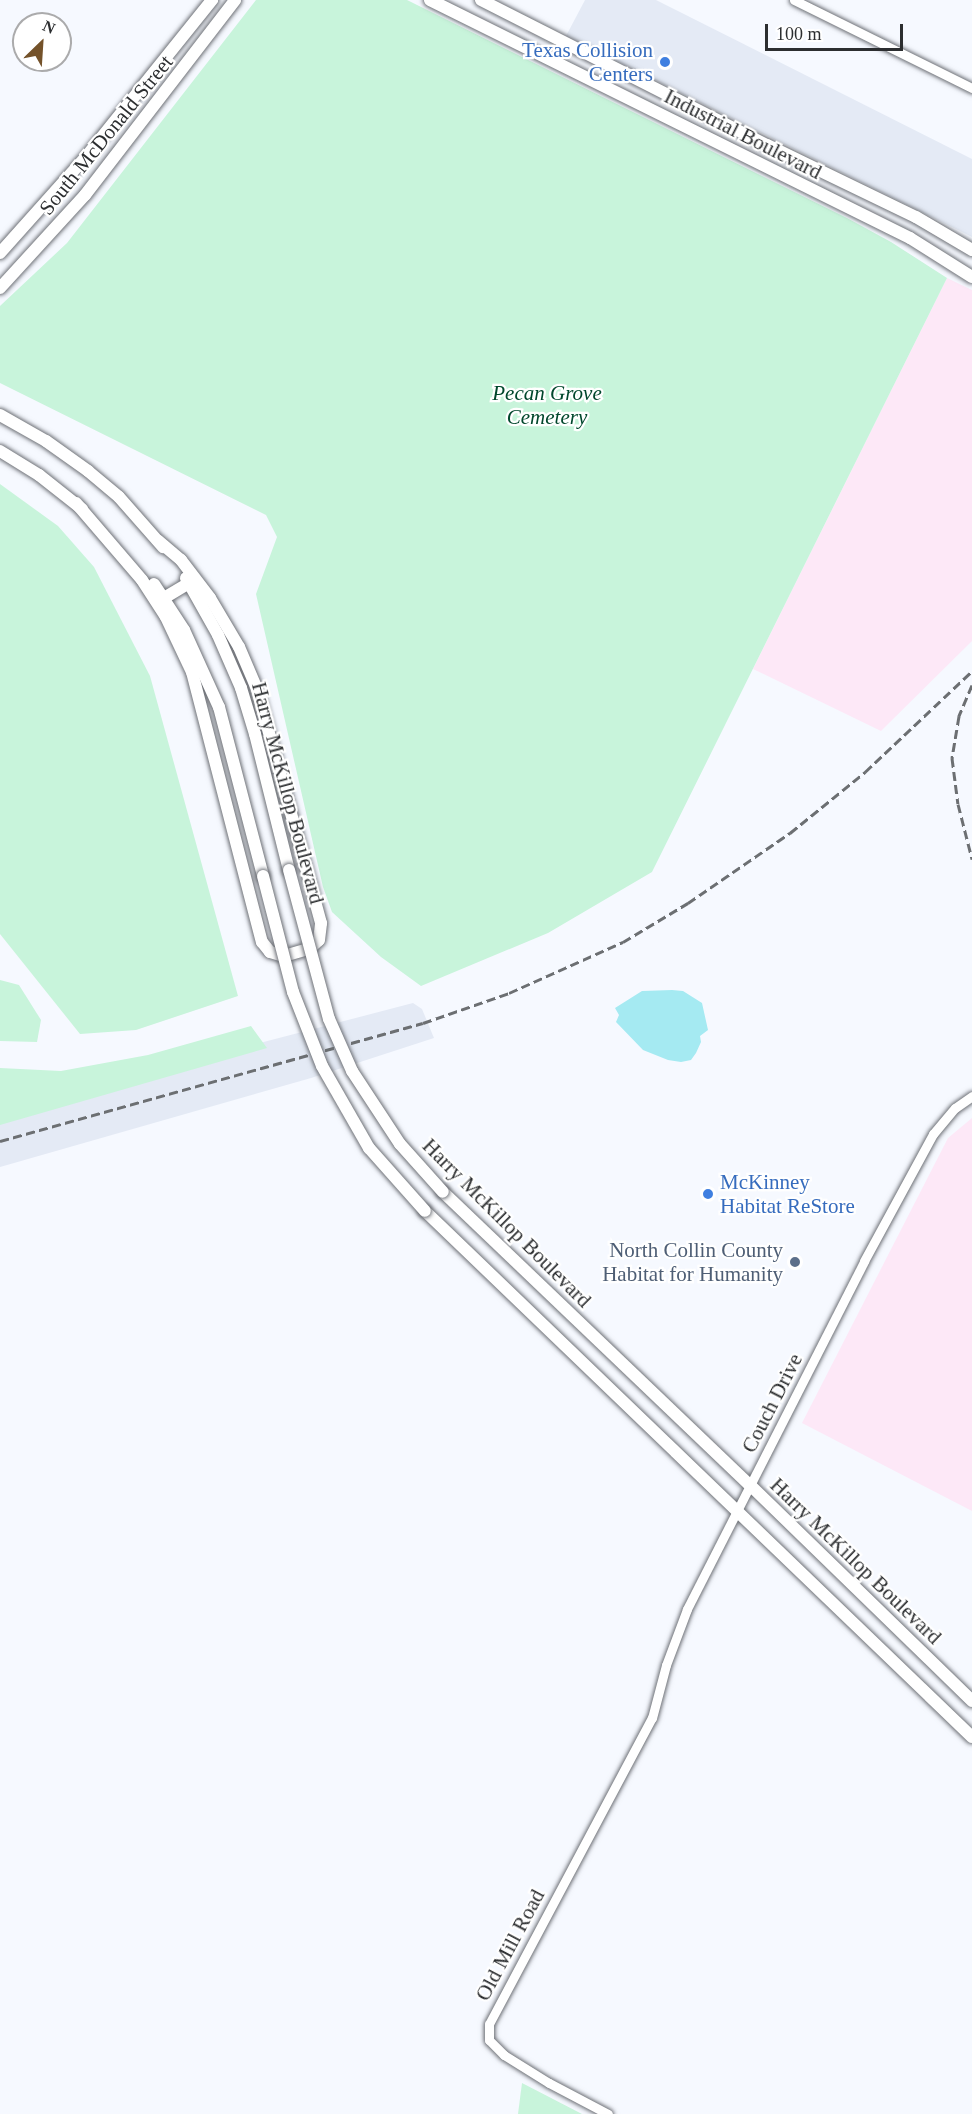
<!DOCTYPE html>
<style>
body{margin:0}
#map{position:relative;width:972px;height:2114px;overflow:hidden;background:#f6f9ff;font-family:Georgia,serif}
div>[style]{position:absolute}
.built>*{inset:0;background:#e4eaf5}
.industrial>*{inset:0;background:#fde8f7}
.green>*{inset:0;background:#c8f4db}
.water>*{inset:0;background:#a5eaf2}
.roads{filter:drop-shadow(0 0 2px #6e7177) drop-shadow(0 0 2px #6e7177)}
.minor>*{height:9px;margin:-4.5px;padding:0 4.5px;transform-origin:4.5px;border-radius:4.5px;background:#fff}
.major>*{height:12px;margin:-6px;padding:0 6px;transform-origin:6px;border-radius:6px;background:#fff}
.rail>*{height:3px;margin-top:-1.5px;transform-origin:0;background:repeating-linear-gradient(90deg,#6c6f72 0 9px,transparent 0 13.5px)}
.bridges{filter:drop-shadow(0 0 2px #6e7177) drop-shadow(0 0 2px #6e7177)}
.major-bridge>*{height:12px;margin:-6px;padding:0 6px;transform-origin:6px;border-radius:6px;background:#fff}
.dots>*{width:16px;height:16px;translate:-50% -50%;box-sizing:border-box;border:3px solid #fff;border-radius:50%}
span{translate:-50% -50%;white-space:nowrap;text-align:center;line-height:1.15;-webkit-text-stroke:4.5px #fff;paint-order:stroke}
.shop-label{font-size:21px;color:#366cbe}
.right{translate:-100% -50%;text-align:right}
.left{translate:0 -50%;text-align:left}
.street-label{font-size:21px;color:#2c2e30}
.park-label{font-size:21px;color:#00472c;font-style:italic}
.service-label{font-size:21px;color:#4e5e75}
.north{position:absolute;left:12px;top:12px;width:60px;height:60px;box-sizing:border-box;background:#fff;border:2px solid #ababac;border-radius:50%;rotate:25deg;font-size:16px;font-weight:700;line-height:24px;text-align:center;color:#2c2e30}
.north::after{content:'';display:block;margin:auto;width:21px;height:27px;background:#74522a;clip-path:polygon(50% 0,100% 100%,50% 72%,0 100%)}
.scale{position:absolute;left:765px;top:24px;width:138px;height:27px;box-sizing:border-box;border:3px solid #2c2e30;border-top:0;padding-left:8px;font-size:18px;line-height:21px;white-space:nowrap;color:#2c2e30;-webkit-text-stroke:4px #fff;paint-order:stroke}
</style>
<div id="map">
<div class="built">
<i style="clip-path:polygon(585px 0,656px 0,972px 159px,972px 237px,566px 36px)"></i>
<i style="clip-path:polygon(413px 1003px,422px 1009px,434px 1038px,311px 1078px,0 1167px,0 1111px)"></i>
</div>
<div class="industrial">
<i style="clip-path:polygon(947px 278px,972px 290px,972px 641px,881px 731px,753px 669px)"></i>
<i style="clip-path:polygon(972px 1118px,972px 1511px,802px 1423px,948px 1138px)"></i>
</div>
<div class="green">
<i style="clip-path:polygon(256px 0,407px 0,847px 218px,891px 242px,947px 278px,652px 872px,548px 933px,421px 986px,381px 957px,332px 912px,323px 887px,256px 594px,277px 537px,266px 515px,0 383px,0 306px,67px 243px)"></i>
<i style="clip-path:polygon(0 484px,58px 526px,94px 567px,150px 676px,238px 996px,136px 1030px,80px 1034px,0 934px)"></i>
<i style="clip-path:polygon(0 980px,19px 985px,41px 1020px,37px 1042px,0 1041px)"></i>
<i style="clip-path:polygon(251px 1026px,267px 1048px,0 1125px,0 1068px,61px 1071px,148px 1055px)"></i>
<i style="clip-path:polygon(522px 2083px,582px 2114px,518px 2114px)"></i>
</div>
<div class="water">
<i style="clip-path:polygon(672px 990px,683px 991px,702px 1003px,708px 1030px,700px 1036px,701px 1042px,696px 1053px,691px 1060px,681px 1062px,668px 1060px,643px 1050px,616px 1022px,619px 1015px,615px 1008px,642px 991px)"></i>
</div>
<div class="roads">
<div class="minor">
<i style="left:794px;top:0;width:199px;rotate:26.3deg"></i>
<i style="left:608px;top:2114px;width:67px;rotate:-152.3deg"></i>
<i style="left:549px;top:2083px;width:53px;rotate:-148.1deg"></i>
<i style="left:504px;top:2055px;width:21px;rotate:-135deg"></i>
<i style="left:489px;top:2040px;width:16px;rotate:-90deg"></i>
<i style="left:489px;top:2024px;width:347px;rotate:-62deg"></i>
<i style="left:652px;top:1718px;width:55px;rotate:-75.2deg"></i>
<i style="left:666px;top:1665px;width:60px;rotate:-69.4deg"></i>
<i style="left:687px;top:1609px;width:390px;rotate:-63deg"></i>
<i style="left:864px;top:1261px;width:145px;rotate:-61.5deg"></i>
<i style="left:933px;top:1134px;width:34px;rotate:-50deg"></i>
<i style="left:955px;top:1108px;width:21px;rotate:-35deg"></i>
</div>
<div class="major">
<i style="left:430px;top:0;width:536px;rotate:26.37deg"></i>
<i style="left:910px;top:238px;width:73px;rotate:32.2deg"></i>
<i style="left:481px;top:0;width:321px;rotate:26.9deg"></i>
<i style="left:767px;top:145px;width:165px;rotate:25.8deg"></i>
<i style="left:916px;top:217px;width:65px;rotate:30.5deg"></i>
<i style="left:0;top:253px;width:127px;rotate:-48.2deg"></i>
<i style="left:85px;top:158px;width:203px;rotate:-51.2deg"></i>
<i style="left:0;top:288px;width:126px;rotate:-47.6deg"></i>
<i style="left:85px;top:195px;width:246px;rotate:-52.4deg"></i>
<i style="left:0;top:415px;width:53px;rotate:29.5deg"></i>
<i style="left:46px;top:441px;width:52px;rotate:35.5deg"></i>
<i style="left:88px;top:471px;width:40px;rotate:40deg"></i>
<i style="left:119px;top:497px;width:67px;rotate:48.7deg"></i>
<i style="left:0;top:451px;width:46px;rotate:31.6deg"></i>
<i style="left:39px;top:475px;width:55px;rotate:38.3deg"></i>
<i style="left:76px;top:503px;width:101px;rotate:49.4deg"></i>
<i style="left:142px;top:580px;width:44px;rotate:57deg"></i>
<i style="left:166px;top:617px;width:61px;rotate:64.7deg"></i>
<i style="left:192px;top:672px;width:279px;rotate:75.5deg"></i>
<i style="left:262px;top:942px;width:13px;rotate:51deg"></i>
<i style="left:270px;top:952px;width:15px;rotate:16deg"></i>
<i style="left:284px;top:956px;width:26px;rotate:-16deg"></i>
<i style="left:309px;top:949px;width:13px;rotate:-42deg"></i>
<i style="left:319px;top:940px;width:17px;rotate:-83deg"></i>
<i style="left:321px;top:923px;width:243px;rotate:-105.3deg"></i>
<i style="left:257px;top:689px;width:46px;rotate:-113.2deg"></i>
<i style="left:239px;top:647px;width:57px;rotate:-120.6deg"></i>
<i style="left:210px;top:598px;width:48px;rotate:-127.3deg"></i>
<i style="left:181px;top:560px;width:30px;rotate:-140deg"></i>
<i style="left:186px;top:578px;width:65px;rotate:60.7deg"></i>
<i style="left:218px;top:635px;width:58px;rotate:66.5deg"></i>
<i style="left:241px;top:688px;width:48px;rotate:73.1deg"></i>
<i style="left:255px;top:734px;width:140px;rotate:76deg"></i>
<i style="left:154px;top:584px;width:55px;rotate:56.9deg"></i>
<i style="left:184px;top:630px;width:85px;rotate:65.6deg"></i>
<i style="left:219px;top:707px;width:175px;rotate:75.4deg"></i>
<i style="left:164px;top:598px;width:29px;rotate:-31deg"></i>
<i style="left:443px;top:1192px;width:424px;rotate:43.7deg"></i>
<i style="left:750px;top:1485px;width:310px;rotate:44.2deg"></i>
<i style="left:425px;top:1211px;width:759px;rotate:43.88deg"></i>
</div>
</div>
<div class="rail">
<i style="left:972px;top:685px;width:34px;rotate:113deg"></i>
<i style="left:959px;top:716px;width:43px;rotate:99.5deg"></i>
<i style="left:952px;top:758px;width:46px;rotate:82.6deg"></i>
<i style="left:958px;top:804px;width:57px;rotate:75.7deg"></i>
<i style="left:0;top:1141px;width:439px;rotate:-15.6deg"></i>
<i style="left:423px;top:1023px;width:91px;rotate:-19.2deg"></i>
<i style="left:509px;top:993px;width:125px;rotate:-24.1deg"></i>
<i style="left:623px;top:942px;width:76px;rotate:-31deg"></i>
<i style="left:688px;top:903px;width:124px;rotate:-34.5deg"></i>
<i style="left:790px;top:833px;width:97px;rotate:-39.1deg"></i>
<i style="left:865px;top:772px;width:147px;rotate:-43.3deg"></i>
</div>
<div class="bridges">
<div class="major-bridge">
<i style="left:289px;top:870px;width:154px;rotate:75deg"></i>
<i style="left:329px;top:1019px;width:57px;rotate:66.1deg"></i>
<i style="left:352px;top:1071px;width:87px;rotate:56.7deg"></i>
<i style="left:400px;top:1144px;width:64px;rotate:48.1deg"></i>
<i style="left:263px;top:876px;width:120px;rotate:75.5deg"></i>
<i style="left:293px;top:992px;width:79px;rotate:68.6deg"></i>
<i style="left:322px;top:1066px;width:95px;rotate:60.2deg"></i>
<i style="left:369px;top:1148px;width:84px;rotate:48.4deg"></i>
</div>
</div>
<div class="dots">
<i style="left:665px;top:62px;background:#3f7fe0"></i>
<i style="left:708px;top:1194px;background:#3f7fe0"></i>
<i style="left:795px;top:1262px;background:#5c6f8a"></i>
</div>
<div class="shop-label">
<span class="right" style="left:653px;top:62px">Texas Collision<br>Centers</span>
<span class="left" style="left:720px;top:1194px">McKinney<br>Habitat ReStore</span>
</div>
<div class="street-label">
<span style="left:743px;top:134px;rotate:27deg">Industrial Boulevard</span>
<span style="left:106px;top:135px;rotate:-51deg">South McDonald Street</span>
<span style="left:288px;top:793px;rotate:75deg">Harry McKillop Boulevard</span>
<span style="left:507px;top:1223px;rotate:45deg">Harry McKillop Boulevard</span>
<span style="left:772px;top:1403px;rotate:-63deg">Couch Drive</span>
<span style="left:856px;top:1561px;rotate:44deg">Harry McKillop Boulevard</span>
<span style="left:510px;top:1945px;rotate:-62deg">Old Mill Road</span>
</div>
<div class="park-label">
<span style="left:547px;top:405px">Pecan Grove<br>Cemetery</span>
</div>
<div class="service-label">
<span class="right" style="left:783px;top:1262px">North Collin County<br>Habitat for Humanity</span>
</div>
<div class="north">N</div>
<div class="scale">100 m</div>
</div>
